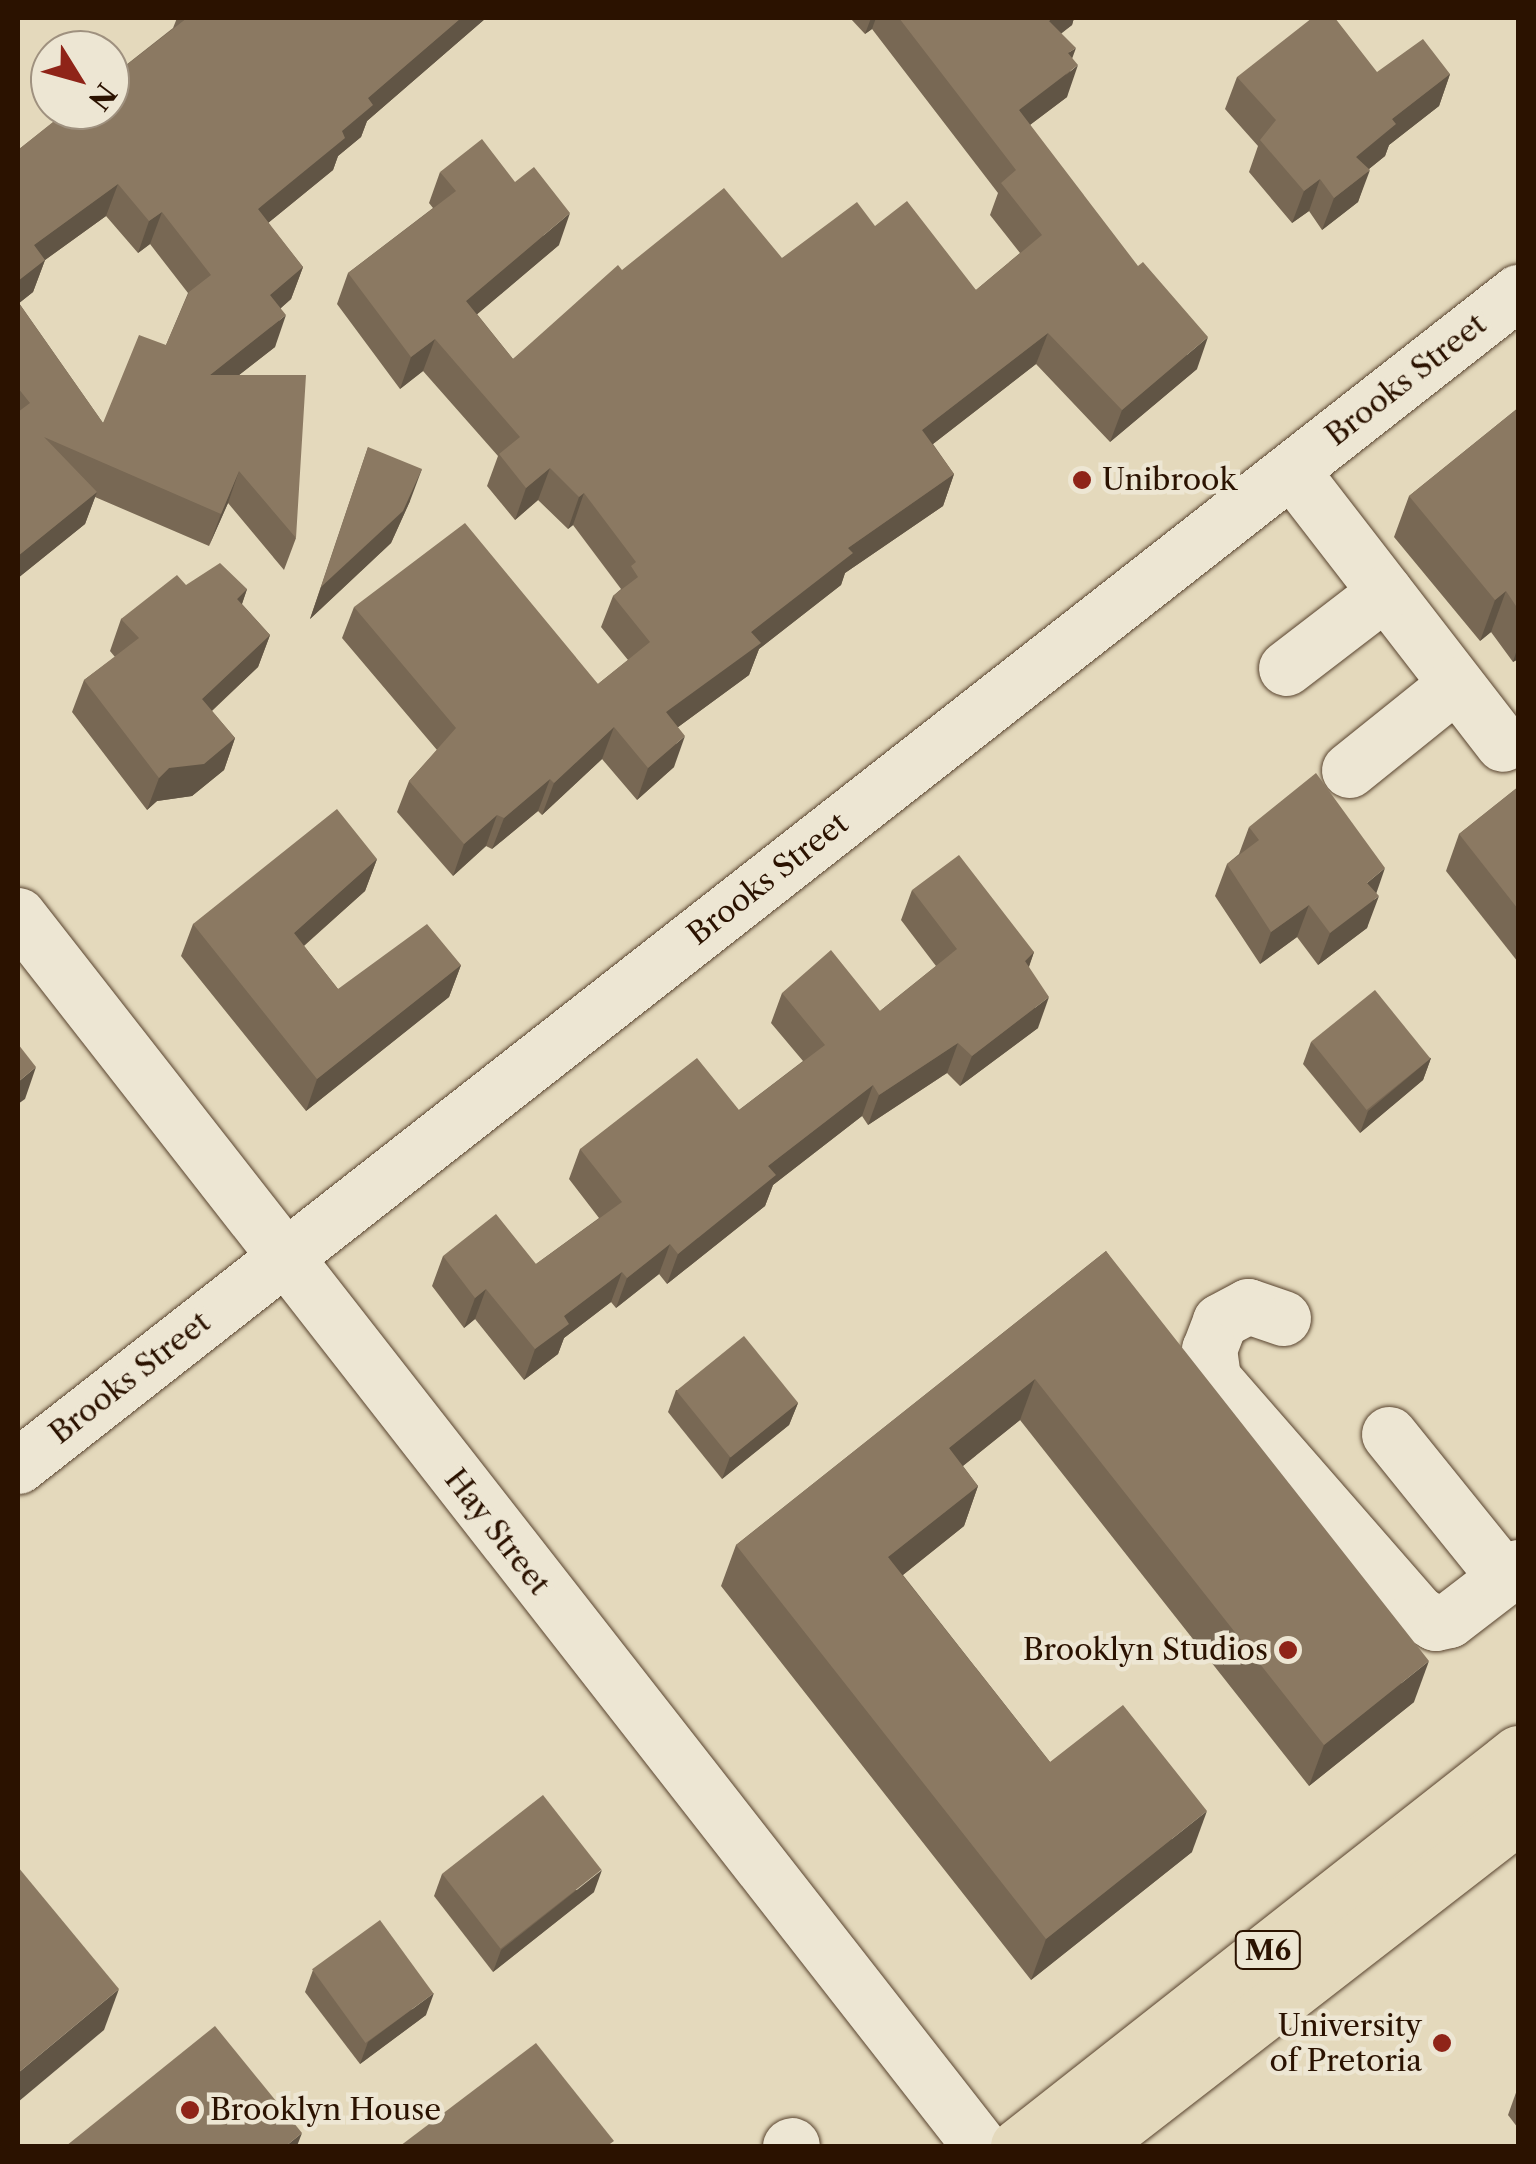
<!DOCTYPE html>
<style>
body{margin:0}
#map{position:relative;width:1536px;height:2164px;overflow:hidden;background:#e4d9bc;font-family:"Libre Caslon Text",serif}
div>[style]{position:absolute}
.roads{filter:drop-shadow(0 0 2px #59442f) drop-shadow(0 0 2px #59442f)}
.minor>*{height:55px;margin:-27.5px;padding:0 27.5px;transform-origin:27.5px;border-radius:27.5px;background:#ede6d3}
.major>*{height:55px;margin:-27.5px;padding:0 27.5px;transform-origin:27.5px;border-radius:27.5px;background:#e4d9bc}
.wall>*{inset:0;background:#786854}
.shaded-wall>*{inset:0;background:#615545}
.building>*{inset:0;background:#8b7962;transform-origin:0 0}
.dots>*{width:28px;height:28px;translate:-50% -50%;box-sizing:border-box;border:5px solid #ede6d3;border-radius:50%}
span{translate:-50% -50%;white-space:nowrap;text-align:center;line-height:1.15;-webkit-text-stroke:9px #ede6d3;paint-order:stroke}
.shield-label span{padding:2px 8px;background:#ede6d3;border:2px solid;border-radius:8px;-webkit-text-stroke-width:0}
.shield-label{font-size:28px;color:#2b1200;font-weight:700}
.street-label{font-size:30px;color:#2b1200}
.poi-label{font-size:30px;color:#2b1200}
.left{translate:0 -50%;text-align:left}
.right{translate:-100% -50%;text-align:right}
.frame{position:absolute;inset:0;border:20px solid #2b1200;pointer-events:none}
.north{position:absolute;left:30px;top:30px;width:100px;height:100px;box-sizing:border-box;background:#ede6d3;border:2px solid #9f917f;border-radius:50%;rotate:127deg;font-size:28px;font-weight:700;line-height:40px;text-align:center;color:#2b1200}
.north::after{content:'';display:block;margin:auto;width:35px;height:45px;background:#8f2418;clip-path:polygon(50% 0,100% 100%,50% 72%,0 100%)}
</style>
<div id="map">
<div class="roads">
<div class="minor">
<i style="left:1291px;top:470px;width:346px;rotate:52.3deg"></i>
<i style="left:1286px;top:668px;width:125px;rotate:-37.5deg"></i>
<i style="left:1349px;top:770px;width:137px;rotate:-38.8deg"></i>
<i style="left:18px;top:915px;width:1562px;rotate:51.99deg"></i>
<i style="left:1283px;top:1318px;width:37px;rotate:-161deg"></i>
<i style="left:1248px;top:1306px;width:32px;rotate:152deg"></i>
<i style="left:1220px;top:1321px;width:30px;rotate:111deg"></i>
<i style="left:1209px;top:1349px;width:29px;rotate:82deg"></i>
<i style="left:1213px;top:1378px;width:312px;rotate:48.9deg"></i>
<i style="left:1418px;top:1613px;width:20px;rotate:30deg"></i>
<i style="left:1435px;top:1623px;width:14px;rotate:-12deg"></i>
<i style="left:1449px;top:1620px;width:87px;rotate:-37.5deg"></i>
<i style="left:1389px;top:1434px;width:185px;rotate:51.1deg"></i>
<i style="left:18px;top:1466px;width:1905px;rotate:-38.05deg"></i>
<i style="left:790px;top:2146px;width:2px;rotate:-27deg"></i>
</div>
<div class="major">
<i style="left:1018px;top:2146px;width:636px;rotate:-38.17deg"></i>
<i style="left:1092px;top:2146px;width:539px;rotate:-37.76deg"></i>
</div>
</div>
<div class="wall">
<i style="clip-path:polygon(evenodd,177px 18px,486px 18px,367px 121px,361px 137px,338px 156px,333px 170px,268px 223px,303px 267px,291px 299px,281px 308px,275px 347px,239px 375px,296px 538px,284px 570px,228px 503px,209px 546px,95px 497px,85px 524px,18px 578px,18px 150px,173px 28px,177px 18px,106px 216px,138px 253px,150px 244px,188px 293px,166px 345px,103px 423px,19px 303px,33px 292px,45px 260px,106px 216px)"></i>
<i style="clip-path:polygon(850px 18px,1074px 18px,1072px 25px,1061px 33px,1072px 58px,1067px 97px,1030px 125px,1197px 369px,1110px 442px,1036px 364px,933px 444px,954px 474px,943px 506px,845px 573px,841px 585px,759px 649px,749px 675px,678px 727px,674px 767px,637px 800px,602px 759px,542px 815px,538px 811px,492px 849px,486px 846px,453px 876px,397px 812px,409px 781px,437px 750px,342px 638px,354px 607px,598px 684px,628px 660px,601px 627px,613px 596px,621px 589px,573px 525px,568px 529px,538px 500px,515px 520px,487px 486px,498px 456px,423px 371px,400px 389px,337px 304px,348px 273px,433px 208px,429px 203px,440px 172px,559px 245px,477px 314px,513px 359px,622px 270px,782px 258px,875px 226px,976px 290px,1020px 253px,990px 215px,998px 193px,872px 29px,865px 34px)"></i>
<i style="clip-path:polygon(1377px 72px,1450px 74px,1439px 106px,1389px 145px,1385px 156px,1369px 169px,1358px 202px,1322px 230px,1309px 211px,1292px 223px,1249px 172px,1258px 146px,1225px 109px,1237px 77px)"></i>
<i style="clip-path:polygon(1518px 408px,1518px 659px,1513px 662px,1491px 632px,1480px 641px,1394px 537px,1409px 496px)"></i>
<i style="clip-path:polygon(368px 447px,410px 501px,391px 543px,310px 619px)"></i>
<i style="clip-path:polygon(186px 585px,247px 589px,242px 604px,270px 635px,258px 667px,212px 711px,235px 738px,224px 770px,192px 796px,157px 801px,147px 810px,72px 712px,84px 680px,115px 657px,110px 651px,121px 619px)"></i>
<i style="clip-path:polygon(1518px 787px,1518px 962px,1446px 871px,1459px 834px)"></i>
<i style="clip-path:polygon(1249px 827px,1376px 893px,1367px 928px,1318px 965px,1297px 937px,1260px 964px,1215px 896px,1227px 864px,1239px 854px)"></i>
<i style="clip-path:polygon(377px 859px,365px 891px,304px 946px,338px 989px,461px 965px,449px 997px,306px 1111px,181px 956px,193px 924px)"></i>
<i style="clip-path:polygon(912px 890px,1034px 952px,1029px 967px,1038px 1028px,960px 1086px,947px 1073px,868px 1125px,862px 1116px,773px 1185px,765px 1206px,667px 1284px,659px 1274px,616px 1308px,611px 1302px,564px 1338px,558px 1354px,524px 1380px,475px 1319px,464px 1328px,432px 1286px,443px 1256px,536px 1264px,599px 1218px,569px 1179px,580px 1149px,739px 1110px,803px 1061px,771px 1023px,782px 993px,880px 1011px,936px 966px,901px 920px)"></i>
<i style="clip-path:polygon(1311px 1042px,1431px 1058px,1423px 1080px,1360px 1133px,1303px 1064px)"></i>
<i style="clip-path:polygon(1106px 1251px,1414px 1702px,1309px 1786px,1020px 1420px,963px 1466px,978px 1486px,964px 1526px,903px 1575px,1050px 1762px,1192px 1852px,1031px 1980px,721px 1586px,736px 1545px)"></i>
<i style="clip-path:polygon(676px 1390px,798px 1403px,789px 1425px,722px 1479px,668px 1412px)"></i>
<i style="clip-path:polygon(442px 1874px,594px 1892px,493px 1972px,434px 1896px)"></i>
<i style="clip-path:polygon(313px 1970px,426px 2015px,360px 2064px,305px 1992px)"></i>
<i style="clip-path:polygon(1518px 2087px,1518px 2128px,1508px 2115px)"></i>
</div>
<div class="shaded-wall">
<i style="clip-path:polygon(461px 18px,486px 18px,367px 121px,361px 137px,338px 156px,333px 170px,246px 241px,258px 209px,368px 98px)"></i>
<i style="clip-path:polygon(871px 18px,876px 18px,872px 29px,865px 34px)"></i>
<i style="clip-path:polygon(1053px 18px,1074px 18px,1072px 25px,1038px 52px,1049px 21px)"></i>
<i style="clip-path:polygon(1076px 48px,1066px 75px,1078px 65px,1067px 97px,1007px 142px,1019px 110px,1068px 53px)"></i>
<i style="clip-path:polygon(1450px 74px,1439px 106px,1389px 145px,1385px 156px,1344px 189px,1356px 157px,1392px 119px)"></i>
<i style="clip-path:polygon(1370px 170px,1358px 202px,1322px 230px,1334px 198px)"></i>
<i style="clip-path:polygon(1320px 179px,1309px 211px,1292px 223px,1304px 191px)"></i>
<i style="clip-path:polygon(118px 184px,106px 216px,45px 260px,33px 292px,18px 304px,18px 281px,34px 245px)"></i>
<i style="clip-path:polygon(162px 212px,150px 244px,138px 253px,149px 221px)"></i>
<i style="clip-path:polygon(570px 213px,559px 245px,455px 333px,466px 301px)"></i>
<i style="clip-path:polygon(303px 267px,291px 299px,259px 327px,270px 295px)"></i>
<i style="clip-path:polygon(286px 315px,275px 347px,198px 407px,210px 375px)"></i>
<i style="clip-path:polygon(1048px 333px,1036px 364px,911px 461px,922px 430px)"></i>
<i style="clip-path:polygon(1208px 337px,1197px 369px,1110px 442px,1122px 410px)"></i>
<i style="clip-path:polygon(435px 339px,423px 371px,400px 389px,411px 357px)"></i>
<i style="clip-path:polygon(550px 468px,538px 500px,515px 520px,526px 488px)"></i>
<i style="clip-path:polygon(422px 469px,410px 501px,391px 543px,310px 619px,321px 587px)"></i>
<i style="clip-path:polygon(239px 471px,228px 503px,209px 546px,221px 514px)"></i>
<i style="clip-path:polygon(954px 474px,943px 506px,845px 573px,841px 585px,759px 649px,749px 675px,655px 744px,666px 712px,751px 632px,848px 548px)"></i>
<i style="clip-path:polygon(97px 492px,85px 524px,18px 578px,18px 556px)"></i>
<i style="clip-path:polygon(584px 493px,573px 525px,568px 529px,579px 497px)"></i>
<i style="clip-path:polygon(247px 589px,236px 621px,237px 599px)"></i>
<i style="clip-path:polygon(1506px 591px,1491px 632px,1480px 641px,1495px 600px)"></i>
<i style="clip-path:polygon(270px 635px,258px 667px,190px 731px,202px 699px)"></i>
<i style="clip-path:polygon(1518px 646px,1518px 659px,1513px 662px)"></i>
<i style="clip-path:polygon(614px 727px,602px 759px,542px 815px,554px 783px)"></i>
<i style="clip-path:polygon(685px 736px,674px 767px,637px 800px,648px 768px)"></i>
<i style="clip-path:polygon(235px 738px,224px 770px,192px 796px,157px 801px,147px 810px,159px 778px,169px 768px)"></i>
<i style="clip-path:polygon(550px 779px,538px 811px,492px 849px,504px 818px)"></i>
<i style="clip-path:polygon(497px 815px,486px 846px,453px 876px,464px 844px)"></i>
<i style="clip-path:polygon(377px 859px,365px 891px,282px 965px,294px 933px)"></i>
<i style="clip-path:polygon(1385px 868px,1374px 900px,1379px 896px,1367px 928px,1318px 965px,1330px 933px,1367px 883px)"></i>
<i style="clip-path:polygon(1309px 905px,1297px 937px,1260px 964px,1271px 932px)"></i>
<i style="clip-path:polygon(1034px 952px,1023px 982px,1025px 961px)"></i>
<i style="clip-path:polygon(461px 965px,449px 997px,306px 1111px,317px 1079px)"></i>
<i style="clip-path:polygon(1049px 997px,1038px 1028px,960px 1086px,972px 1056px)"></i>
<i style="clip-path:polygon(958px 1043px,947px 1073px,868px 1125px,879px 1095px)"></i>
<i style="clip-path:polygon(1431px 1058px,1423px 1080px,1360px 1133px,1368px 1111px)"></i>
<i style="clip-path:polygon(36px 1067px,25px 1099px,18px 1104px,18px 1082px)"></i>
<i style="clip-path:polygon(873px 1085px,862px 1116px,773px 1185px,765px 1206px,667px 1284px,678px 1254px,768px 1166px)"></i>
<i style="clip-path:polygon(670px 1244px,659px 1274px,616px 1308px,627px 1278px)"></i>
<i style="clip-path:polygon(622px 1272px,611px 1302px,564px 1338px,558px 1354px,524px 1380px,535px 1349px,564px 1316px)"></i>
<i style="clip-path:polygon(486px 1289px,475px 1319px,464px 1328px,475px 1298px)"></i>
<i style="clip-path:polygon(1035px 1379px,1020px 1420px,934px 1489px,949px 1448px)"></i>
<i style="clip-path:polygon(798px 1403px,789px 1425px,722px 1479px,730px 1457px)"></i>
<i style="clip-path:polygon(978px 1486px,964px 1526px,874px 1598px,888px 1557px)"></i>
<i style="clip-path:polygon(1429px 1661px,1414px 1702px,1309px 1786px,1324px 1745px)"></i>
<i style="clip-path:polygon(1207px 1811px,1192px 1852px,1031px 1980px,1046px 1939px)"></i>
<i style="clip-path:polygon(602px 1870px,594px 1892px,493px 1972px,501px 1950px)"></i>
<i style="clip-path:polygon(119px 1989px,104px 2030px,18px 2102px,18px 2073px)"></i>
<i style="clip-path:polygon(434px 1993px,426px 2015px,360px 2064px,368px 2042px)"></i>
<i style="clip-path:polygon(302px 2133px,297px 2146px,286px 2146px)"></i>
</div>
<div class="building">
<i style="clip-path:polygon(187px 18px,461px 18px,368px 98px,373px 105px,342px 131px,345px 138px,258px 209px,303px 267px,270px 295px,286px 315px,210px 375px,306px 375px,296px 538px,239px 471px,221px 514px,44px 437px,97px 492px,18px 556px,18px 412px,30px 403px,18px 388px,18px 302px,103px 423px,139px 335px,166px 345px,189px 292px,211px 275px,162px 212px,149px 221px,118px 184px,34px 245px,45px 260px,18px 281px,18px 150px,68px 110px,110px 110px,110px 65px,118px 59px,124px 67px)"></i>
<i style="clip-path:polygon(899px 18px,1053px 18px,1049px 21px,1076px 48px,1068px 53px,1078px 65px,1019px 110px,1138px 266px,1143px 262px,1208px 337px,1122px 410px,1048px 333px,922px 430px,954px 474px,848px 548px,853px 553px,751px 632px,761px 643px,666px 712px,685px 736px,648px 768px,614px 727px,554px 783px,550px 779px,504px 818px,497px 815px,464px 844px,409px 781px,456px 728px,354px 607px,465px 523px,598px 684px,650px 642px,613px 596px,638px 577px,631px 566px,636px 562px,584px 493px,579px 497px,550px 468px,526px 488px,499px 454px,520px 437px,435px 339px,411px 357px,348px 273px,456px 191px,440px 172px,482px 139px,515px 182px,534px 167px,570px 213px,466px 301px,513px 359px,618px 265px,622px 270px,724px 188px,782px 258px,857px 202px,875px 226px,907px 201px,976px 290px,1042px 235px,1001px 183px,1016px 170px)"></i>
<i style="clip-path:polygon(1312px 18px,1335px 18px,1377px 72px,1423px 39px,1450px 74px,1392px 119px,1396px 124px,1356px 157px,1370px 170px,1334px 198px,1320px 179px,1304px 191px,1260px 140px,1276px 120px,1237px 77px)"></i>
<i style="clip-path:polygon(1518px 408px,1518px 609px,1506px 591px,1495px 600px,1409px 496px)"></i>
<i style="clip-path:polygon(368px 447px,422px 469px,403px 511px,321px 587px)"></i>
<i style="clip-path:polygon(220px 563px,247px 589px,237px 599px,270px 635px,202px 699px,235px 738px,204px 764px,169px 768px,159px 778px,84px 680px,139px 638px,121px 619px,177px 575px,186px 585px)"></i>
<i style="clip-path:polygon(1316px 773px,1385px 868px,1367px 883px,1379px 896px,1330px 933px,1309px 905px,1271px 932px,1227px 864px,1259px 840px,1249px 827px)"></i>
<i style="clip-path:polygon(1518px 787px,1518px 909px,1459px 834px)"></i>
<i style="clip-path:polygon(337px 809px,377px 859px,294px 933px,338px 989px,427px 924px,461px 965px,317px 1079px,193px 924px)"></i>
<i style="clip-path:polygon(959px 855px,1034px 952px,1025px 961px,1049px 997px,972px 1056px,958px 1043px,879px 1095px,873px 1085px,768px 1166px,776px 1175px,678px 1254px,670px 1244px,627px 1278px,622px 1272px,564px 1316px,569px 1324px,535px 1349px,486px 1289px,475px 1298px,443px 1256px,496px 1214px,536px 1264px,622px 1202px,580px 1149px,697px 1058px,739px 1110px,825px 1045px,782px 993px,831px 950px,880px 1011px,957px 949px,912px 890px)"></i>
<i style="left:1375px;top:990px;width:88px;height:82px;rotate:51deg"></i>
<i style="clip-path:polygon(18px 1044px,36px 1067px,18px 1082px)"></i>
<i style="clip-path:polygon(1106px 1251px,1429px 1661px,1324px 1745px,1035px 1379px,949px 1448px,978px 1486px,888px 1557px,1050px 1762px,1123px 1705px,1207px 1811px,1046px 1939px,736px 1545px)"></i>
<i style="left:744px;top:1336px;width:86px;height:87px;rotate:51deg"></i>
<i style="left:543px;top:1795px;width:95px;height:128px;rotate:52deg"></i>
<i style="clip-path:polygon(18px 1867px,119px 1989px,18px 2073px)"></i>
<i style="left:380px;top:1920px;width:91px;height:84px;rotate:54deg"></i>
<i style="clip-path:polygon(215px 2026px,302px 2133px,286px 2146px,66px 2146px)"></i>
<i style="clip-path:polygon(536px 2043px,614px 2141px,607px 2146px,400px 2146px)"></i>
</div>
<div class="dots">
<i style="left:1082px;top:480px;background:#8f2418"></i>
<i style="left:1288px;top:1650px;background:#8f2418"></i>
<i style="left:1442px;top:2043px;background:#8f2418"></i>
<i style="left:190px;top:2110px;background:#8f2418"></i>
</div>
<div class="shield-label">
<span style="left:1268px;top:1950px">M6</span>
</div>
<div class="street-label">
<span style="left:1406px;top:380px;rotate:-38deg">Brooks Street</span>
<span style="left:768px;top:879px;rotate:-38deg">Brooks Street</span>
<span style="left:130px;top:1378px;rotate:-38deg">Brooks Street</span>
<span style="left:497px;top:1532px;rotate:52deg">Hay Street</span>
</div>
<div class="poi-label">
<span class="left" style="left:1102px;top:480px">Unibrook</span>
<span class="right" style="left:1268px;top:1650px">Brooklyn Studios</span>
<span class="right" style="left:1422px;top:2043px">University<br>of Pretoria</span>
<span class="left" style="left:210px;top:2110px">Brooklyn House</span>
</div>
<div class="frame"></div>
<div class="north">N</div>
</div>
